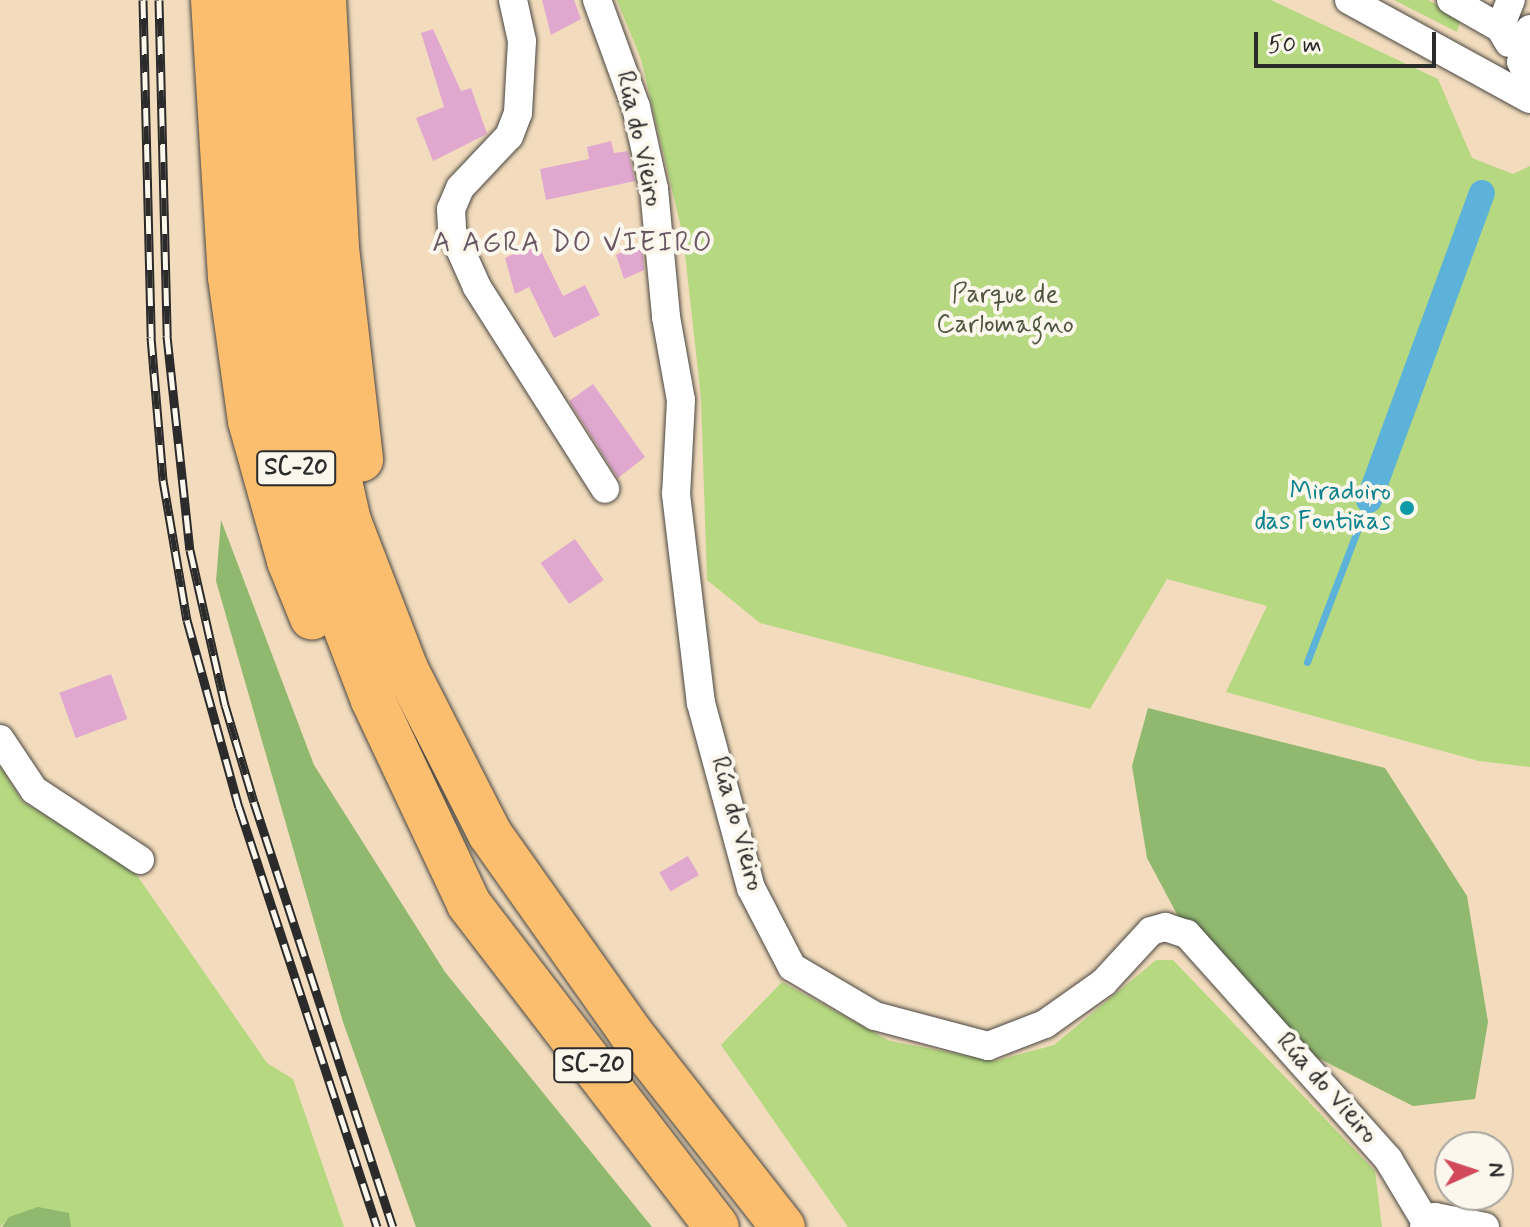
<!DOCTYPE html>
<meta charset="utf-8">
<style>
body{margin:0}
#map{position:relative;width:1530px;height:1227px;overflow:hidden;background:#f2dcbd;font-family:Mynerve,sans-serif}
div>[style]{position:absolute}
.green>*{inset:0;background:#b5d881}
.forest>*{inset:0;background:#90b86f}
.stream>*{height:7px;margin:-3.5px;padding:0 3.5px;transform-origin:3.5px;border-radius:3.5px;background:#5cb2d9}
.canal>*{height:26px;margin:-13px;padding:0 13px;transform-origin:13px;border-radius:13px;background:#5cb2d9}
.building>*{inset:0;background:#e1a8cf;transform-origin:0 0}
.roads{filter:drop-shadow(0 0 2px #494641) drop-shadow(0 0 2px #494641)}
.minor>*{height:28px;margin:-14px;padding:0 14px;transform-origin:14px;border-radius:14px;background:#fff}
.trunk>*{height:44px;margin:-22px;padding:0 22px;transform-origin:22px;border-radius:22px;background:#fbbd6e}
.rail>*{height:9px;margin-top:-4.5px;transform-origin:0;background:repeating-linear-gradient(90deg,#fbf7ec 0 18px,#2b2b2b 0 36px);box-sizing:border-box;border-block:2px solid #2b2b2b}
.dots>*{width:22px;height:22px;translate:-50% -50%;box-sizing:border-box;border:4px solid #fbf7ec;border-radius:50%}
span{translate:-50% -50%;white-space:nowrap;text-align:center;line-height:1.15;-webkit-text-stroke:8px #fbf7ec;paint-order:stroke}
.shield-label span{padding:2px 6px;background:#fbf7ec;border:2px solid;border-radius:6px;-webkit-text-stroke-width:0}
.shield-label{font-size:24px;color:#2b2b2b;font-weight:700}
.street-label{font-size:26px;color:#2b2b2b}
.park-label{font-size:26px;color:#4e5640}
.culture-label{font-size:26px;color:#0d838f}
.right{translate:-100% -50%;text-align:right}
.neighbourhood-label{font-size:28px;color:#6b5764;letter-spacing:2px}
.north{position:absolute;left:1434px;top:1131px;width:80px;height:80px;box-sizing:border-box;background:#fbf7ec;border:2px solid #a8a59f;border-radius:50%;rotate:87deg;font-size:22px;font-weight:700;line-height:32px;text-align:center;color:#2b2b2b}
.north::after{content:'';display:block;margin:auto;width:28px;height:36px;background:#d1495b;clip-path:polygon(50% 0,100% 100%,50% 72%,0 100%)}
.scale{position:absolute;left:1254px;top:32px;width:182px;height:36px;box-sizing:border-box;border:4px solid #2b2b2b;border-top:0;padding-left:10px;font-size:24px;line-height:28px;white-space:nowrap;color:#2b2b2b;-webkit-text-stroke:6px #fbf7ec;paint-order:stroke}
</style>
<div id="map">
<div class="green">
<i style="clip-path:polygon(617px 0,1271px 0,1438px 79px,1472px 158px,1513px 174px,1530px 166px,1530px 767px,1479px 761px,1226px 692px,1267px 606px,1167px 579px,1090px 709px,760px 623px,707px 580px,701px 398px,683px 236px,641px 59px)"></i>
<i style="clip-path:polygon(1394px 0,1428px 0,1461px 18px,1457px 32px)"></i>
<i style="clip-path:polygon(0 766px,22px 801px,134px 871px,267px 1063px,293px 1079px,344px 1227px,71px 1227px,68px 1213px,10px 1217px,0 1227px)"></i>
<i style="clip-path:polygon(1156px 960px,1173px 960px,1375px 1171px,1382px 1227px,848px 1227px,721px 1045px,782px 982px,890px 1041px,995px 1061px,1054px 1045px)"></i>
</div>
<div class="forest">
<i style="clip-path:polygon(221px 520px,314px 765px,445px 972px,652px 1227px,416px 1227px,343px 1022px,216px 581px)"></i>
<i style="clip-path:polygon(1148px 708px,1385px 768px,1467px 896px,1488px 1022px,1475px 1099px,1413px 1106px,1310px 1054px,1179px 918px,1147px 858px,1132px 766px)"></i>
<i style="clip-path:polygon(38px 1207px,69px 1213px,71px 1227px,2px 1227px,9px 1217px)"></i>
</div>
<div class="stream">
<i style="left:1307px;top:662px;width:173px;rotate:-69.1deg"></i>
</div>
<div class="canal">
<i style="left:1369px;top:500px;width:327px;rotate:-69.8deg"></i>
</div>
<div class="building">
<i style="clip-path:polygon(542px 0,574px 0,581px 19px,551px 35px)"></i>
<i style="clip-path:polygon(433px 29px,461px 91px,471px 88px,487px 134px,433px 161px,416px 118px,444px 107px,421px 33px)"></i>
<i style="clip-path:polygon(611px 141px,614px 153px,628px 151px,635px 181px,546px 200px,540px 169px,589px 159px,587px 147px)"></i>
<i style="clip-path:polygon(642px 242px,644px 270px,624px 279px,616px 255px)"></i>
<i style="clip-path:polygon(537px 243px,563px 296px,585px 285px,600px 315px,554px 338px,529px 287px,515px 294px,505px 258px)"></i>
<i style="clip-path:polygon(593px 384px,645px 457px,618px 478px,569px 401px)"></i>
<i style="left:575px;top:539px;width:50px;height:42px;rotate:55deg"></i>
<i style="left:111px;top:674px;width:48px;height:55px;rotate:70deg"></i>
<i style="left:688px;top:856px;width:22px;height:33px;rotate:60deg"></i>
</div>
<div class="roads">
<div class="minor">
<i style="left:513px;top:0;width:42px;rotate:77.6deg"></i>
<i style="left:522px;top:41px;width:72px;rotate:93.2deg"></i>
<i style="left:518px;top:113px;width:25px;rotate:111deg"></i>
<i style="left:509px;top:136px;width:71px;rotate:133.3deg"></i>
<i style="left:460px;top:188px;width:23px;rotate:113deg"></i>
<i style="left:451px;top:209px;width:22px;rotate:87deg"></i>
<i style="left:452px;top:231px;width:61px;rotate:65.9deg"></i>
<i style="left:477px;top:287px;width:239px;rotate:57.6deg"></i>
<i style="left:597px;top:0;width:114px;rotate:70deg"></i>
<i style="left:636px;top:107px;width:84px;rotate:77.6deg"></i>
<i style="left:654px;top:189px;width:129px;rotate:84.6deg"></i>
<i style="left:666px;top:317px;width:84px;rotate:79.8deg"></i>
<i style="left:681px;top:400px;width:94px;rotate:93deg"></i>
<i style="left:676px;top:494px;width:210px;rotate:83.2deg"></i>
<i style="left:701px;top:703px;width:192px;rotate:74.9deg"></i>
<i style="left:751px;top:888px;width:89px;rotate:62.6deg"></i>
<i style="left:792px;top:967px;width:96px;rotate:30.6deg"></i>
<i style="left:875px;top:1016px;width:117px;rotate:14.9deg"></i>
<i style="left:988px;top:1046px;width:61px;rotate:-21.1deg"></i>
<i style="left:1045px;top:1024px;width:72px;rotate:-35.4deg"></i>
<i style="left:1104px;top:982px;width:69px;rotate:-47.3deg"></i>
<i style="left:1151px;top:931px;width:15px;rotate:-16deg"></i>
<i style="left:1165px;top:927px;width:23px;rotate:18deg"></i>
<i style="left:1187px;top:934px;width:302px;rotate:48.2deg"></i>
<i style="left:1388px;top:1159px;width:76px;rotate:59deg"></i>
<i style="left:1349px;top:0;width:206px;rotate:28.7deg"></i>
<i style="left:1451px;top:0;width:91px;rotate:29.7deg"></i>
<i style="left:1530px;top:29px;width:34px;rotate:105deg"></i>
<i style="left:1521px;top:62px;width:20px;rotate:63deg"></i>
<i style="left:1509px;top:43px;width:17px;rotate:-121deg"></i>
<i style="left:1500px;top:28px;width:30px;rotate:-69deg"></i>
<i style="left:0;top:739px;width:61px;rotate:56.3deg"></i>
<i style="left:34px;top:790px;width:127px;rotate:33.4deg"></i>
<i style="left:1424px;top:1227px;width:15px;rotate:-42deg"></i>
<i style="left:1435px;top:1217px;width:51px;rotate:11.3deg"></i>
</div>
<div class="trunk">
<i style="left:213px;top:0;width:278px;rotate:86.5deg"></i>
<i style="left:230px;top:277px;width:145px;rotate:82.1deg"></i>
<i style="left:250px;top:421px;width:145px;rotate:74.4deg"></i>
<i style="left:289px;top:561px;width:61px;rotate:68deg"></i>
<i style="left:251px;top:0;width:225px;rotate:86.7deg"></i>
<i style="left:264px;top:225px;width:233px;rotate:82.8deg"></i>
<i style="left:293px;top:456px;width:120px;rotate:75deg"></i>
<i style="left:324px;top:572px;width:137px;rotate:69.1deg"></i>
<i style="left:373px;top:700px;width:225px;rotate:64.8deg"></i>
<i style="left:469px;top:904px;width:407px;rotate:52.5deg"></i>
<i style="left:288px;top:0;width:285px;rotate:86.8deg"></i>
<i style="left:304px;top:285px;width:103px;rotate:81.6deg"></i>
<i style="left:319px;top:387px;width:137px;rotate:77.4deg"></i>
<i style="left:349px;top:521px;width:159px;rotate:68.9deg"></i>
<i style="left:406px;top:669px;width:185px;rotate:63deg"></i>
<i style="left:490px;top:834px;width:242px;rotate:54.7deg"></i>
<i style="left:630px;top:1032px;width:248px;rotate:51.9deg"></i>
<i style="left:324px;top:0;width:248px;rotate:87deg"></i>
<i style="left:337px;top:248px;width:213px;rotate:83.5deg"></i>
</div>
</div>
<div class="rail">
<i style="left:143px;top:0;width:337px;rotate:88.6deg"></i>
<i style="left:151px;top:337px;width:144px;rotate:85.2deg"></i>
<i style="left:163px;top:480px;width:142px;rotate:80.3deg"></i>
<i style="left:187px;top:620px;width:194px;rotate:74.5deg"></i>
<i style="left:239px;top:807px;width:442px;rotate:71.8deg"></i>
<i style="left:159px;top:0;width:336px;rotate:88.6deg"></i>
<i style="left:167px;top:336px;width:215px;rotate:83.9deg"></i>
<i style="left:190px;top:550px;width:159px;rotate:77.3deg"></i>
<i style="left:225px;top:705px;width:101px;rotate:73.4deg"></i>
<i style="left:254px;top:802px;width:447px;rotate:71.9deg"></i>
</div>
<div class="dots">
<i style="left:1407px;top:508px;background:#0f9aa8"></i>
</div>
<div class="shield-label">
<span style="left:296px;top:468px">SC-20</span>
<span style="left:593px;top:1065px">SC-20</span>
</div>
<div class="street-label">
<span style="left:638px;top:139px;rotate:77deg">Rúa do Vieiro</span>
<span style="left:736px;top:824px;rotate:74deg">Rúa do Vieiro</span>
<span style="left:1326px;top:1089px;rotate:48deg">Rúa do Vieiro</span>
</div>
<div class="park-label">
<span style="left:1005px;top:311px">Parque de<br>Carlomagno</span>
</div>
<div class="culture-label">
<span class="right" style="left:1391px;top:508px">Miradoiro<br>das Fontiñas</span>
</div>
<div class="neighbourhood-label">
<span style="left:573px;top:244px">A AGRA DO VIEIRO</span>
</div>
<div class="north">N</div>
<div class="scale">50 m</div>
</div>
